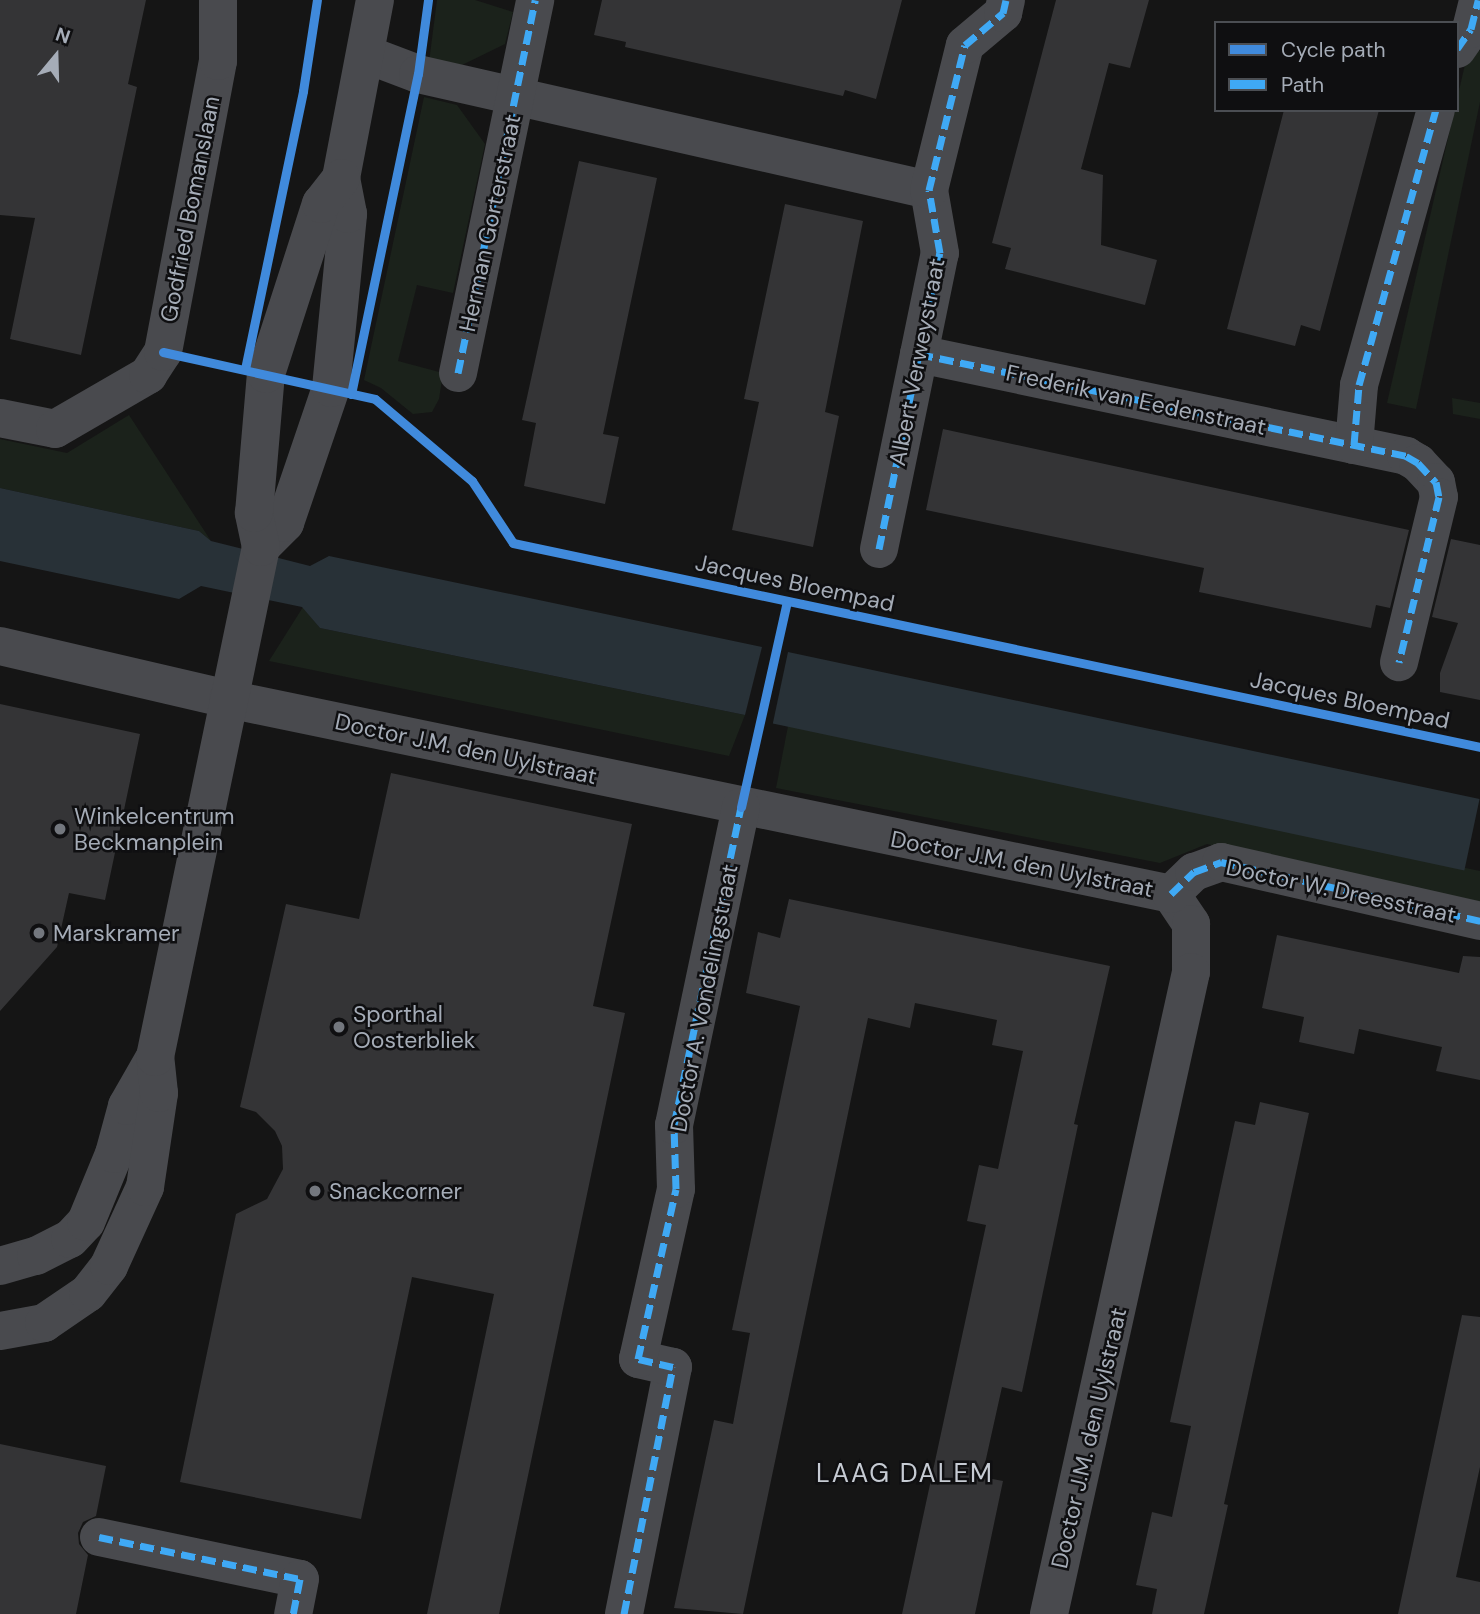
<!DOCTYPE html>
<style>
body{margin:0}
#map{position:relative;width:1480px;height:1614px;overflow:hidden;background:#151515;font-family:"DM Sans",sans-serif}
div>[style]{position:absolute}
.green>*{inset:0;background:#1b221b}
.water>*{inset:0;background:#283137;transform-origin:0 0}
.building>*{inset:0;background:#343436}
.minor>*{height:38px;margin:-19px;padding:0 19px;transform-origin:19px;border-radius:19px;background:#494a4e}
.tertiary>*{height:38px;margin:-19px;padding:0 19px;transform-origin:19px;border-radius:19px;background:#494a4e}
.quiet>*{height:7px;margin-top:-3.5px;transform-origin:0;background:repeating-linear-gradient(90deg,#3fa9f5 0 14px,transparent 0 21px)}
.cycleway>*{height:9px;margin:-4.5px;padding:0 4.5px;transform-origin:4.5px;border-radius:4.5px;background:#408adc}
.dots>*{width:19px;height:19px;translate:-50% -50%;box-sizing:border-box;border:4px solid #0f0f11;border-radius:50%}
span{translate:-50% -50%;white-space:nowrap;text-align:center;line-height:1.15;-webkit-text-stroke:5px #0f0f11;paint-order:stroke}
.street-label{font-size:23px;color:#a5acb7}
.poi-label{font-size:23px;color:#a5acb7}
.left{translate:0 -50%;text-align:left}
.quarter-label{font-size:26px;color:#c6cbd3;letter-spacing:2px}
.legend{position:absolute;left:1214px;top:21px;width:245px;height:91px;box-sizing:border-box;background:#0f0f11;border:2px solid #4b4e53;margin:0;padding:9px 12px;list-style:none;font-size:21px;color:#a5acb7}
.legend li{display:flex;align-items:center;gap:14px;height:35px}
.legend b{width:35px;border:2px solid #4b4e53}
.north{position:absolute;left:21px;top:21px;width:70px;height:70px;-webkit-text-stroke:5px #0f0f11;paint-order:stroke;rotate:19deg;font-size:19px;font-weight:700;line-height:28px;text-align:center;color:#a5acb7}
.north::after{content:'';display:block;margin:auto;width:24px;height:32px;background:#a5acb7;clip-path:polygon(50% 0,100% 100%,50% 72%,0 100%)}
</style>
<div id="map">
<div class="green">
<i style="clip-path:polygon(437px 0,475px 0,513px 12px,505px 44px,462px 65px,429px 62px)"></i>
<i style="clip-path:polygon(1469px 47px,1480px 51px,1480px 102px,1416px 409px,1387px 403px)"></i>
<i style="clip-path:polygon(424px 97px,457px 105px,485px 144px,453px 293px,417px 285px,398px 361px,443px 373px,439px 399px,432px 412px,413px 414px,381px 388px,364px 380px)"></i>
<i style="clip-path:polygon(1452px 398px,1480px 403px,1480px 419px,1453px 414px)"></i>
<i style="clip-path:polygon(129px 415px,211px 541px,199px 531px,0 488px,0 439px,67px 453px)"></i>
<i style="clip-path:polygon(303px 607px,320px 628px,745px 715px,729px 756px,269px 661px)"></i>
<i style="clip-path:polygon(788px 726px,1480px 871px,1480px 905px,1207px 844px,1160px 863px,776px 788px)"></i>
</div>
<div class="water">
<i style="clip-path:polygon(0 488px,199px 531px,211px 541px,310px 566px,329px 556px,762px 647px,745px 715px,320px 628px,302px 607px,201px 586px,179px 599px,0 561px)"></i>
<i style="left:788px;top:652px;width:707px;height:73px;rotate:12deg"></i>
</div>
<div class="building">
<i style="clip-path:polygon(0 0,146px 0,128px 84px,137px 87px,81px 355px,10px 339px,35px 218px,0 215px)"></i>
<i style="clip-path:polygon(602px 0,902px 0,876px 99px,845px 90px,843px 96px,625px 47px,626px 42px,594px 35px)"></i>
<i style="clip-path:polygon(1056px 0,1149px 0,1130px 68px,1109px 63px,1081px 169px,1103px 175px,1101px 245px,1157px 260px,1145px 305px,1005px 269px,1011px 248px,992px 243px)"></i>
<i style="clip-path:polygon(1284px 110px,1379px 110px,1320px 331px,1301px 325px,1295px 346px,1227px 329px)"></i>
<i style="clip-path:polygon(579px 161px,657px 178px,603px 434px,619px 437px,605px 504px,524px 486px,536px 423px,522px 420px)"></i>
<i style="clip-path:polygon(785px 204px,863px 221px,825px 412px,839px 416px,813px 547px,732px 530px,759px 402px,744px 399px)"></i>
<i style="clip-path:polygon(943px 429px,1409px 530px,1390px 608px,1376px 605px,1371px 628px,1271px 607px,1199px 592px,1204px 568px,926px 510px)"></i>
<i style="clip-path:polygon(1451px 539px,1480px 545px,1480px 700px,1440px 692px,1440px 673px,1458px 623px,1432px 617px)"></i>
<i style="clip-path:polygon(0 704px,140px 734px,105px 900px,69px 893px,57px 947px,0 1011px)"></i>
<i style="clip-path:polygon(391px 773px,632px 824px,593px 1006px,625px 1013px,499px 1614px,427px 1614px,494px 1294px,412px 1277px,361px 1519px,180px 1482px,236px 1214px,267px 1199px,283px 1169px,282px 1146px,275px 1131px,256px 1112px,240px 1107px,286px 904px,359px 919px)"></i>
<i style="clip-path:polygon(789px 899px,1110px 966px,1074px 1124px,1078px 1125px,1022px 1392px,1002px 1387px,982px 1477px,1003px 1481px,975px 1614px,902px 1614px,986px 1225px,967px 1221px,979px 1165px,998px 1169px,1023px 1051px,992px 1045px,997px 1020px,915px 1003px,910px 1028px,868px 1018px,743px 1614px,674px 1608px,714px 1420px,733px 1424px,750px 1333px,732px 1330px,800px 1006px,746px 993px,758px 932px,780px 938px)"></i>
<i style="clip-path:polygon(1277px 935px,1459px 973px,1463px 956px,1480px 957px,1480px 1080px,1436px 1071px,1442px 1047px,1400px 1038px,1359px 1029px,1354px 1054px,1299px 1042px,1304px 1017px,1262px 1008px)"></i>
<i style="clip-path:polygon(1260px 1102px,1309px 1113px,1224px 1504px,1228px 1505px,1204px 1614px,1152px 1614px,1157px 1589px,1136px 1585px,1152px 1512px,1172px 1517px,1191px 1426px,1170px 1422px,1235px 1121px,1255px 1125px)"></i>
<i style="clip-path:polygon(1462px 1315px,1480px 1317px,1480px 1467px,1456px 1577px,1480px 1582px,1480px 1614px,1398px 1614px)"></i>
<i style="clip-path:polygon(0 1444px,106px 1466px,96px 1516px,83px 1522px,78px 1533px,79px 1544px,88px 1555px,76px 1614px,0 1614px)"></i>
</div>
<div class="minor">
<i style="left:1457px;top:49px;width:24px;rotate:-55deg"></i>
<i style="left:1471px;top:29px;width:30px;rotate:-76deg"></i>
<i style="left:368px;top:55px;width:53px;rotate:20.8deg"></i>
<i style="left:418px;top:74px;width:524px;rotate:12.79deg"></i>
<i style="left:919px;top:354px;width:498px;rotate:11.8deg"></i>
<i style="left:1406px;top:456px;width:14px;rotate:30deg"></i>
<i style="left:1418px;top:463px;width:26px;rotate:47deg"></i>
<i style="left:1436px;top:482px;width:15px;rotate:79deg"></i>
<i style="left:1439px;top:497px;width:170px;rotate:103.6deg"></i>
<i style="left:458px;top:373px;width:381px;rotate:-78.3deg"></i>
<i style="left:0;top:418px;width:56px;rotate:11.3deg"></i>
<i style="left:55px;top:429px;width:108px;rotate:-30.1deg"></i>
<i style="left:148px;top:375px;width:27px;rotate:-57deg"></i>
<i style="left:163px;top:352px;width:296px;rotate:-79.3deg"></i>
<i style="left:218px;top:61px;width:61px;rotate:-90deg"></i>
<i style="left:1354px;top:445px;width:60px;rotate:-85.2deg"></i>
<i style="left:1359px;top:385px;width:286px;rotate:-74.4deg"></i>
<i style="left:879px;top:549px;width:302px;rotate:-78.4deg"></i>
<i style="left:940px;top:253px;width:64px;rotate:-99.9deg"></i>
<i style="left:929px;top:190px;width:149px;rotate:-76.1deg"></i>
<i style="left:965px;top:45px;width:50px;rotate:-40.1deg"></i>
<i style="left:1003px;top:13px;width:13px;rotate:-77deg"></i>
<i style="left:0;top:646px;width:234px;rotate:13.1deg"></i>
<i style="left:228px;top:699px;width:963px;rotate:11.68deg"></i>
<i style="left:1171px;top:894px;width:36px;rotate:56deg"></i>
<i style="left:1191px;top:924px;width:48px;rotate:90deg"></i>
<i style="left:1191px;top:972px;width:658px;rotate:102.47deg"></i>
<i style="left:1171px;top:894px;width:32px;rotate:-44deg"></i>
<i style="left:1194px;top:872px;width:29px;rotate:-20deg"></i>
<i style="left:1221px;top:862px;width:266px;rotate:12.8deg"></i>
<i style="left:99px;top:1537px;width:205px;rotate:11.8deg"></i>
<i style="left:300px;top:1579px;width:36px;rotate:101deg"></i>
<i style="left:624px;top:1614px;width:252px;rotate:-78.8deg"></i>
<i style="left:673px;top:1367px;width:36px;rotate:-167deg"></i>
<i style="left:638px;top:1359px;width:174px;rotate:-77.4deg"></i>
<i style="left:676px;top:1189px;width:64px;rotate:-91.8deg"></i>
<i style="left:674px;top:1125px;width:325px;rotate:-78.1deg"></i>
</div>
<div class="tertiary">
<i style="left:261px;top:547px;width:34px;rotate:-45deg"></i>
<i style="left:285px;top:523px;width:143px;rotate:-71.2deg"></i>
<i style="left:331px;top:388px;width:175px;rotate:-84.4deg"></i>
<i style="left:348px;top:214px;width:37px;rotate:-101deg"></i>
<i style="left:341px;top:178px;width:181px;rotate:-79.2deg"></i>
<i style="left:0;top:1266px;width:37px;rotate:-16deg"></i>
<i style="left:36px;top:1256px;width:38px;rotate:-27deg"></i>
<i style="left:70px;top:1239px;width:23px;rotate:-47deg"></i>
<i style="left:86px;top:1222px;width:74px;rotate:-67.6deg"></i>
<i style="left:114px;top:1154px;width:50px;rotate:-74.8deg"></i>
<i style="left:127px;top:1106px;width:56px;rotate:-60.3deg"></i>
<i style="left:0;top:1331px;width:45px;rotate:-10.3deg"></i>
<i style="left:44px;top:1323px;width:53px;rotate:-34.3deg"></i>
<i style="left:88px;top:1293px;width:34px;rotate:-52deg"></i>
<i style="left:109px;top:1266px;width:87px;rotate:-65.5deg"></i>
<i style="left:145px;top:1187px;width:95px;rotate:-81.5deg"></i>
<i style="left:159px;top:1093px;width:36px;rotate:-96deg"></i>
<i style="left:155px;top:1057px;width:521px;rotate:-78.26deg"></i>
<i style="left:261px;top:547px;width:35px;rotate:-102deg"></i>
<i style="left:254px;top:513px;width:140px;rotate:-85.1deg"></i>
<i style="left:266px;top:374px;width:179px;rotate:-72.1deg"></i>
<i style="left:321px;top:204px;width:33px;rotate:-52deg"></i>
</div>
<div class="quiet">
<i style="left:1457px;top:49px;width:24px;rotate:-55deg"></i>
<i style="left:1471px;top:29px;width:30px;rotate:-76deg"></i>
<i style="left:919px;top:354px;width:498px;rotate:11.8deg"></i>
<i style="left:1406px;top:456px;width:14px;rotate:30deg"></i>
<i style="left:1418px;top:463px;width:26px;rotate:47deg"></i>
<i style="left:1436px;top:482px;width:15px;rotate:79deg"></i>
<i style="left:1439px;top:497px;width:170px;rotate:103.6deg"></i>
<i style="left:458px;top:373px;width:381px;rotate:-78.3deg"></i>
<i style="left:1354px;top:445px;width:60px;rotate:-85.2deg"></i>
<i style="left:1359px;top:385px;width:286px;rotate:-74.4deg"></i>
<i style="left:879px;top:549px;width:302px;rotate:-78.4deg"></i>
<i style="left:940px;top:253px;width:64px;rotate:-99.9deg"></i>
<i style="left:929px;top:190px;width:149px;rotate:-76.1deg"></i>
<i style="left:965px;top:45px;width:50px;rotate:-40.1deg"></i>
<i style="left:1003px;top:13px;width:13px;rotate:-77deg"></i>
<i style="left:1171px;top:894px;width:32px;rotate:-44deg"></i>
<i style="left:1194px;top:872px;width:29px;rotate:-20deg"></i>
<i style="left:1221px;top:862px;width:266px;rotate:12.8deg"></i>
<i style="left:99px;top:1537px;width:205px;rotate:11.8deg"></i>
<i style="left:300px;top:1579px;width:36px;rotate:101deg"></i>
<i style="left:624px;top:1614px;width:252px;rotate:-78.8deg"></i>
<i style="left:673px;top:1367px;width:36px;rotate:-167deg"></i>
<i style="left:638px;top:1359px;width:174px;rotate:-77.4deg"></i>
<i style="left:676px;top:1189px;width:64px;rotate:-91.8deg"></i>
<i style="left:674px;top:1125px;width:325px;rotate:-78.1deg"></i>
</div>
<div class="cycleway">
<i style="left:163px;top:352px;width:217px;rotate:12.5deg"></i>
<i style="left:375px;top:399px;width:127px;rotate:40.2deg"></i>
<i style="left:472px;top:481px;width:74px;rotate:56.5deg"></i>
<i style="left:513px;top:543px;width:988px;rotate:11.91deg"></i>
<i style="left:245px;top:369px;width:284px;rotate:-78.2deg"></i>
<i style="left:303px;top:91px;width:92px;rotate:-81.3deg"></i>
<i style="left:351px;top:394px;width:327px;rotate:-78.2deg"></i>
<i style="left:418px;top:74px;width:75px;rotate:-82.3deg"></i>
<i style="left:741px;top:807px;width:211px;rotate:-77.4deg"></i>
</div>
<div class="dots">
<i style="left:60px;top:829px;background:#73777e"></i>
<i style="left:39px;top:933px;background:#73777e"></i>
<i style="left:339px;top:1027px;background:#73777e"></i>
<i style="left:315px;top:1191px;background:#73777e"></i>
</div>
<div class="street-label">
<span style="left:190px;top:209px;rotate:-79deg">Godfried Bomanslaan</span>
<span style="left:490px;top:223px;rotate:-78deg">Herman Gorterstraat</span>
<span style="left:917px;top:362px;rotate:-79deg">Albert Verweystraat</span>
<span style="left:1136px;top:400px;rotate:12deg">Frederik van Eedenstraat</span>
<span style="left:795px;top:583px;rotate:12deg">Jacques Bloempad</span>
<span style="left:1350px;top:700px;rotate:12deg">Jacques Bloempad</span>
<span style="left:466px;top:749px;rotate:12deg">Doctor J.M. den Uylstraat</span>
<span style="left:1022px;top:864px;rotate:11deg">Doctor J.M. den Uylstraat</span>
<span style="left:1341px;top:891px;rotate:12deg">Doctor W. Dreesstraat</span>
<span style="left:704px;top:998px;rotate:-79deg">Doctor A. Vondelingstraat</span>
<span style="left:1089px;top:1438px;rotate:-77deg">Doctor J.M. den Uylstraat</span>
</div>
<div class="poi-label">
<span class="left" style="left:74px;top:829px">Winkelcentrum<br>Beckmanplein</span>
<span class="left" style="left:53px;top:933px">Marskramer</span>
<span class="left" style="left:353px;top:1027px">Sporthal<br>Oosterbliek</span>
<span class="left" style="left:329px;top:1191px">Snackcorner</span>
</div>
<div class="quarter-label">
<span style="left:905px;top:1474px">LAAG DALEM</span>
</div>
<ul class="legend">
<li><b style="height:9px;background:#408adc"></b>Cycle path</li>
<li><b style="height:9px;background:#3fa9f5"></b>Path</li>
</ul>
<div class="north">N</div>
</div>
